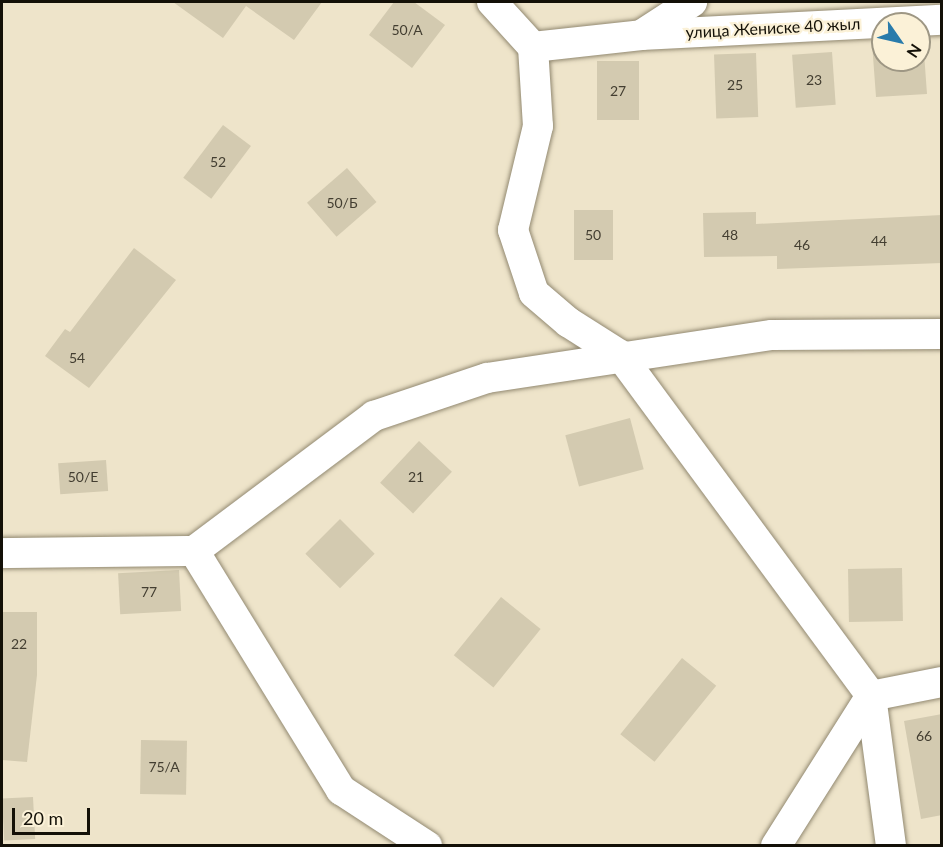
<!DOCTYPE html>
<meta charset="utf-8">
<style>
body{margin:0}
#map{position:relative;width:943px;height:847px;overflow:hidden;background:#eee4ca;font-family:Lato,sans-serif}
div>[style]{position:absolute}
.building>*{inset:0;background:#d3cab0;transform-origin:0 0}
.roads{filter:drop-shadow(0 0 2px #928971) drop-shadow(0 0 2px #928971)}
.street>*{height:30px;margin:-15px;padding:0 15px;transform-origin:15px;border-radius:15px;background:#fff}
span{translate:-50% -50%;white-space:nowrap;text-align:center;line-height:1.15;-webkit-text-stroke:4.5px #fbf1d7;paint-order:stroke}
.number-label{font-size:14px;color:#433e31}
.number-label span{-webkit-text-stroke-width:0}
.street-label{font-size:16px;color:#131007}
.frame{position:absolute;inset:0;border:3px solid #131007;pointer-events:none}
.north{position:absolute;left:871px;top:12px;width:60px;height:60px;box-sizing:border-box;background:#fbf1d7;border:2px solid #9e9784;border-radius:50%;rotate:124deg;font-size:16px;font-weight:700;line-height:24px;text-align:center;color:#131007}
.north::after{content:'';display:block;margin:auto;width:21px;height:27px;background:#297bab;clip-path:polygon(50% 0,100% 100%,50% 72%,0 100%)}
.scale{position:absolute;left:12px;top:808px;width:78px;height:27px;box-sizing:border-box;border:3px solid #131007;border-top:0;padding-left:8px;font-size:18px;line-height:21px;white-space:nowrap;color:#131007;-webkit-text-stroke:4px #fbf1d7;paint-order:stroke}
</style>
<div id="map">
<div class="building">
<i style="clip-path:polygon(173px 2px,322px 2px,294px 40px,246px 6px,223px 38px)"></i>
<i style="clip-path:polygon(394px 2px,414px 2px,445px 25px,412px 68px,369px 35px)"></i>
<i style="clip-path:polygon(919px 39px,923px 39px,927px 94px,876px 97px,872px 43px,883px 42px,883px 60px,919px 60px)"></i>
<i style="left:832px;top:52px;width:53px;height:40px;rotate:86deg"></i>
<i style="left:756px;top:53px;width:64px;height:42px;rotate:88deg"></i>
<i style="left:639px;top:61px;width:59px;height:42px;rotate:90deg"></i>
<i style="left:223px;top:125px;width:35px;height:66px;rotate:37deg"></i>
<i style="left:347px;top:168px;width:45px;height:53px;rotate:49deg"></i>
<i style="left:574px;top:210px;width:39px;height:50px"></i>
<i style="clip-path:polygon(756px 212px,756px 224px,942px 215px,942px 263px,777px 269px,777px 256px,704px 257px,703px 213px)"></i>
<i style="clip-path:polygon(134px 248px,176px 280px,89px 388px,45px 356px,65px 329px,70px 332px)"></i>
<i style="left:630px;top:418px;width:53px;height:67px;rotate:75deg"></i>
<i style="left:419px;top:441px;width:45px;height:57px;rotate:43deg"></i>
<i style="left:106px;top:460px;width:31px;height:48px;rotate:86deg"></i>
<i style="left:340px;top:519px;width:49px;height:49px;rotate:45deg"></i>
<i style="left:902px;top:568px;width:53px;height:54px;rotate:89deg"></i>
<i style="left:179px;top:570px;width:41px;height:61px;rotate:87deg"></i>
<i style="left:501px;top:597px;width:51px;height:75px;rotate:39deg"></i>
<i style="clip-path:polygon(2px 612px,37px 612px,37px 675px,27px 762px,2px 760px)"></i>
<i style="left:682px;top:658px;width:44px;height:98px;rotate:39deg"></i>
<i style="clip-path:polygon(942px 714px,942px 815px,921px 819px,904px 721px)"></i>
<i style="left:141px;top:740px;width:46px;height:54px;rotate:1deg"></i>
<i style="left:33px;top:797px;width:42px;height:31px;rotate:87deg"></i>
</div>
<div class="roads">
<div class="street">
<i style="left:492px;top:2px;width:61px;rotate:47.7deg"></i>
<i style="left:533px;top:47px;width:79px;rotate:86.4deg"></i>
<i style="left:538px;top:126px;width:107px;rotate:103.5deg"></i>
<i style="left:513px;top:230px;width:66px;rotate:71.6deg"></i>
<i style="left:534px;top:293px;width:45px;rotate:40.5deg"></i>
<i style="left:568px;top:322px;width:62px;rotate:32.4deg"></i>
<i style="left:620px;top:355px;width:423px;rotate:53.6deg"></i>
<i style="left:871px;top:696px;width:151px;rotate:82.4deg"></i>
<i style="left:641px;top:35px;width:301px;rotate:-2.9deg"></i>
<i style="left:533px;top:47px;width:109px;rotate:-6.3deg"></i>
<i style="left:641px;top:35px;width:61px;rotate:-32.9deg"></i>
<i style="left:194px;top:551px;width:281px;rotate:58.4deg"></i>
<i style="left:341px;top:790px;width:103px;rotate:33.1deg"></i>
<i style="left:2px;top:553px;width:192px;rotate:-0.6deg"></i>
<i style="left:194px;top:551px;width:225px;rotate:-36.9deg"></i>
<i style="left:374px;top:416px;width:119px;rotate:-18.6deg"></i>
<i style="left:487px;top:378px;width:288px;rotate:-8.6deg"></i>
<i style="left:772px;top:335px;width:170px;rotate:-0.3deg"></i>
<i style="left:776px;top:846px;width:178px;rotate:-57.7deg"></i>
<i style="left:871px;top:696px;width:72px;rotate:-11.2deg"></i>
</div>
</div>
<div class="number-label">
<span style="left:407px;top:30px">50/А</span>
<span style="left:814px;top:80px">23</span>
<span style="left:735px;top:85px">25</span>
<span style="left:618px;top:91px">27</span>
<span style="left:218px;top:162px">52</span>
<span style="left:342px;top:203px">50/Б</span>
<span style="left:593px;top:235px">50</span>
<span style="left:730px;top:235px">48</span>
<span style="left:879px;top:241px">44</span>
<span style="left:802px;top:245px">46</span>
<span style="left:77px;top:358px">54</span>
<span style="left:83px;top:477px">50/Е</span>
<span style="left:416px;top:477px">21</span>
<span style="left:149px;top:592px">77</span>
<span style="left:19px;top:644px">22</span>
<span style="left:924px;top:736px">66</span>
<span style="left:164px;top:767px">75/А</span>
</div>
<div class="street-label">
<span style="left:773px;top:28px;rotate:-3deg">улица Жениске 40 жыл</span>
</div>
<div class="frame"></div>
<div class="north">N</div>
<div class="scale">20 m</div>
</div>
